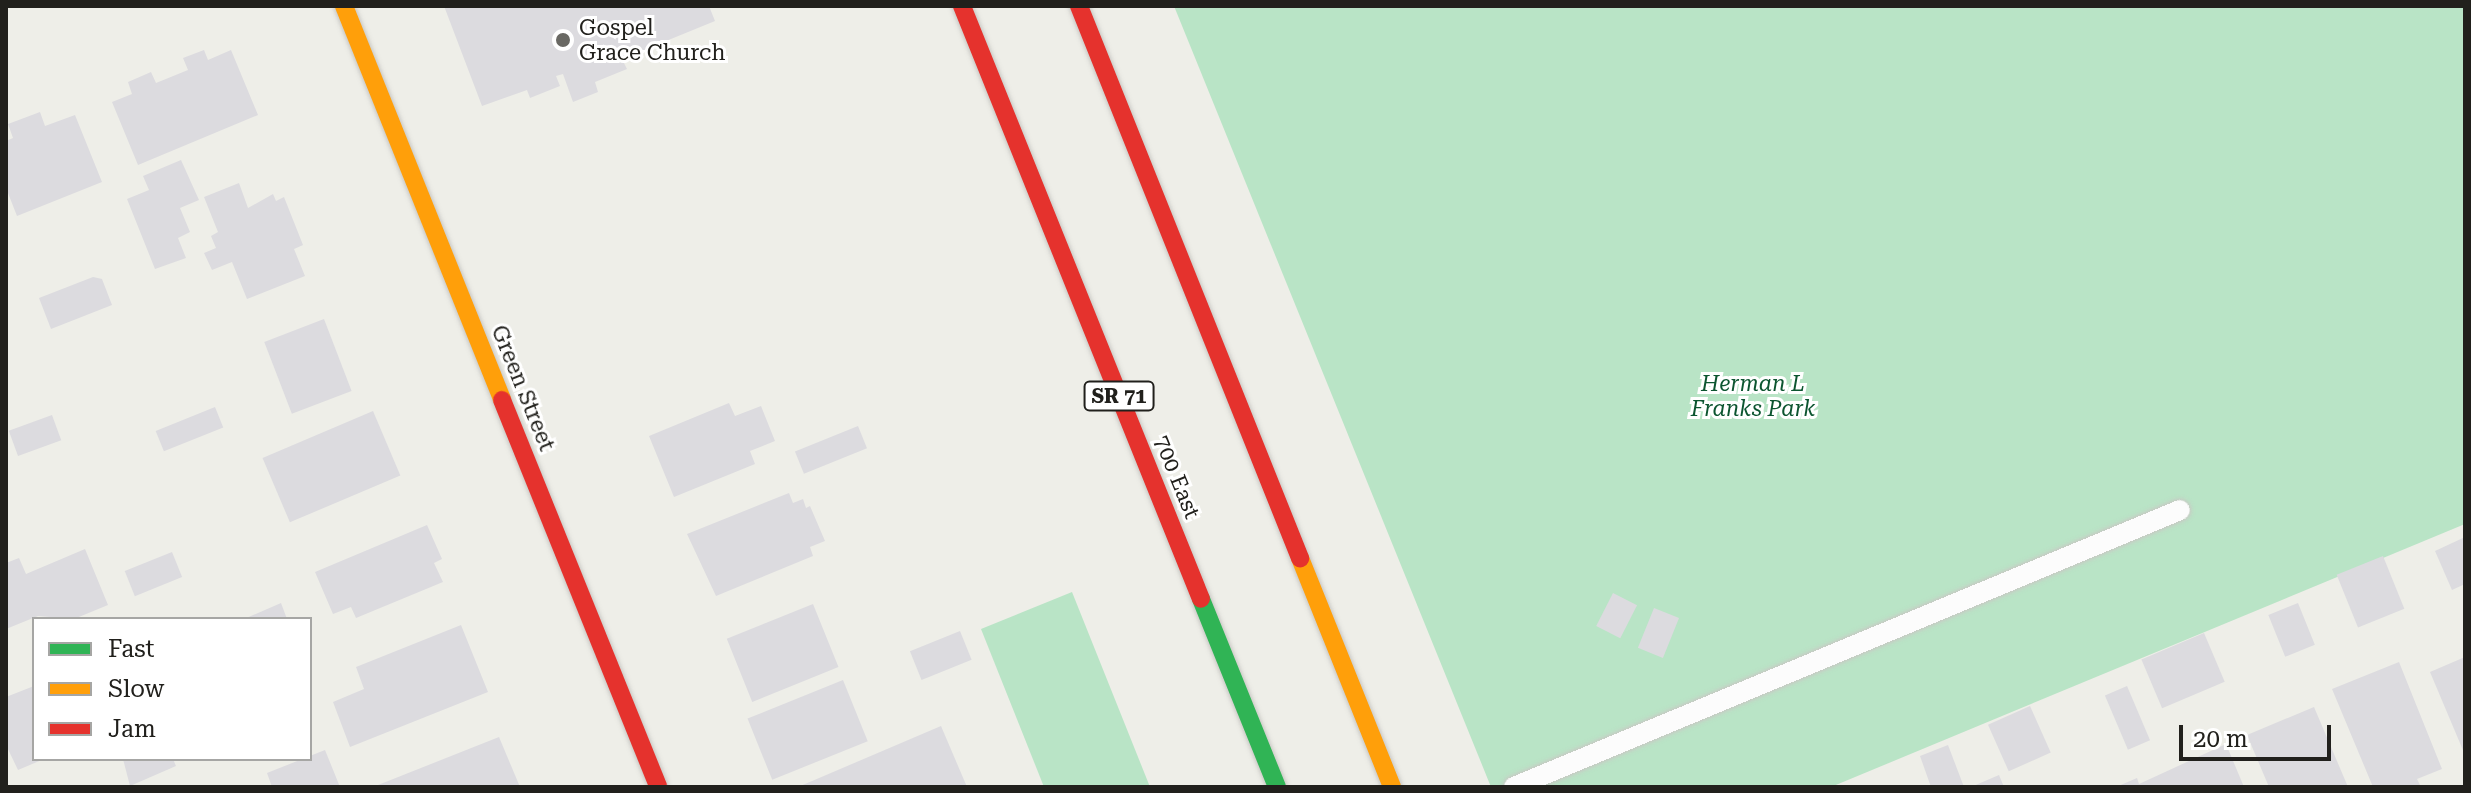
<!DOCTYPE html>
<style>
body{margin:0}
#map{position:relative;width:2471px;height:793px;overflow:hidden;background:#eeeee8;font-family:"Roboto Serif",serif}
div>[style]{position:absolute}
.green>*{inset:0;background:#b9e4c6}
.building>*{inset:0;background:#dcdbdf;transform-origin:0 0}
.roads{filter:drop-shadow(0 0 2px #c9c8c4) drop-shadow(0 0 2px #c9c8c4)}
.lane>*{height:20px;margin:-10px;padding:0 10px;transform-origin:10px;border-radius:10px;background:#fcfcfc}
.fast>*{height:18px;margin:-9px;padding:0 9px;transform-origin:9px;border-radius:9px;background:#30b455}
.slow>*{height:18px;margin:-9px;padding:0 9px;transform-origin:9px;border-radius:9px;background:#ff9f0a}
.jam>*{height:18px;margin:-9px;padding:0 9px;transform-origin:9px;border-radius:9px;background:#e5322d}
.dots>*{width:22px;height:22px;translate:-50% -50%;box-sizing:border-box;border:4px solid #fff;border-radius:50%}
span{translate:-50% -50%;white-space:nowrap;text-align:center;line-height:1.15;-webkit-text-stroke:6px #fff;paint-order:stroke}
.shield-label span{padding:2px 6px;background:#fff;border:2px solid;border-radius:6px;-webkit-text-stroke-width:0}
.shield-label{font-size:20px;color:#21201c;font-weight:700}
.poi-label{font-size:22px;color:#21201c}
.left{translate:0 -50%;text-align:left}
.park-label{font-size:22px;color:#0c5530;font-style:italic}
.street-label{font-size:22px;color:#21201c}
.frame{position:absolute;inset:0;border:8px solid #21201c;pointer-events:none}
.legend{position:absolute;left:32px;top:617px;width:280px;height:144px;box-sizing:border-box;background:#fff;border:2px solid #a6a6a4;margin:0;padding:10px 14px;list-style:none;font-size:24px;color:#21201c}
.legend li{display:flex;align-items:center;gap:16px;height:40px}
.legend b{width:40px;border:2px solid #a6a6a4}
.scale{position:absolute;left:2179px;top:725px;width:152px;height:36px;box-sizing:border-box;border:4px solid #21201c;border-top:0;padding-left:10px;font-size:24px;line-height:28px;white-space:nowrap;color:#21201c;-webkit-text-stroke:6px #fff;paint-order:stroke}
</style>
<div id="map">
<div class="green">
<i style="clip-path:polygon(1174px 6px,2465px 6px,2465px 524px,1831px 787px,1491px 787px)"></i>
<i style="clip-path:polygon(1072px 592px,1150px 787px,1044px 787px,981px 629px)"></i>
</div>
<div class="building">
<i style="clip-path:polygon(444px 6px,709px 6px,715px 21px,622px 59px,627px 69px,595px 82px,598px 92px,573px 102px,563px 74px,556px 76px,560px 86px,530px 98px,527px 90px,482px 106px)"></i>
<i style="clip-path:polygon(204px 50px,208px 60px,231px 50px,258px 115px,138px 165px,112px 102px,132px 94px,128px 82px,151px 72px,156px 83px,188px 70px,183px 58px)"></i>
<i style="clip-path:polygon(40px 112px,45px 126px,75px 115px,102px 182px,17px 216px,6px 188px,6px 141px,13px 138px,8px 124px)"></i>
<i style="clip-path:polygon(181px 160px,199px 200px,180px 208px,190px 232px,178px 238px,186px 258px,155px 269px,127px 199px,149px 190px,143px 176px)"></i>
<i style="clip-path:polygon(239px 183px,248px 208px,273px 194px,276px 201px,284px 197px,303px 245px,294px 249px,305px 276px,247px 299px,232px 262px,212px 270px,204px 253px,216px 248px,211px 236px,218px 232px,204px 197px)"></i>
<i style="clip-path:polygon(93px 277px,102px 279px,112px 305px,51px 329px,39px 298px)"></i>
<i style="left:324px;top:319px;width:77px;height:64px;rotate:69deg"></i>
<i style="clip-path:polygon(729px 403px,735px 416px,761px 406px,775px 441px,750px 451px,755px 464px,674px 497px,649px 436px)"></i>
<i style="left:215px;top:407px;width:22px;height:64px;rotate:68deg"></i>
<i style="left:373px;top:411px;width:70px;height:120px;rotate:67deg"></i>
<i style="left:52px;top:415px;width:27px;height:46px;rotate:70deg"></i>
<i style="left:858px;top:426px;width:24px;height:68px;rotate:68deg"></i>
<i style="clip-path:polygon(789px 493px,793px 503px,803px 499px,806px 508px,810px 506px,825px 541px,810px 547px,813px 556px,716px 596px,687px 534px)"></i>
<i style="clip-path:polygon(427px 525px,442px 559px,434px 563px,443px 582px,356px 618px,351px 607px,333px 614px,315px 572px)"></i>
<i style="clip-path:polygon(2465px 537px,2465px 584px,2452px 590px,2435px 551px)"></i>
<i style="clip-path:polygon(85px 549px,108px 605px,74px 619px,38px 616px,6px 629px,6px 563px,19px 558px,26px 574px)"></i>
<i style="left:172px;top:552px;width:27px;height:51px;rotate:68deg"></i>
<i style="left:2383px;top:556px;width:57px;height:50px;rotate:68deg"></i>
<i style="left:1613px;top:593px;width:27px;height:37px;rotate:27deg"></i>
<i style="clip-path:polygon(281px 603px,287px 619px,244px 619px)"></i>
<i style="left:2298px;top:603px;width:45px;height:32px;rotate:68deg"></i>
<i style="left:813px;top:604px;width:68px;height:93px;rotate:68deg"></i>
<i style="left:1654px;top:608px;width:27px;height:43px;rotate:22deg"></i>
<i style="clip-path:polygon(461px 625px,488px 692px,350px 747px,333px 702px,364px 689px,356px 667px)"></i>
<i style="left:960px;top:631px;width:31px;height:54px;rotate:68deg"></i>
<i style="left:2204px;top:633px;width:53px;height:68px;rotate:67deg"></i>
<i style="clip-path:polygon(2465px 657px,2465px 755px,2430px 672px)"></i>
<i style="clip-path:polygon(2399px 662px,2442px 769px,2417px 779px,2421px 787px,2373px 787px,2332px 689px)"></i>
<i style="left:843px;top:680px;width:66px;height:103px;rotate:68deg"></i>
<i style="clip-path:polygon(34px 686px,34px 759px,44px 759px,18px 770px,6px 745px,6px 697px)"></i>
<i style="left:2127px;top:686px;width:59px;height:24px;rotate:67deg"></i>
<i style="left:2030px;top:706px;width:51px;height:46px;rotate:66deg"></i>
<i style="clip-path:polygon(2314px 707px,2348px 787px,2269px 787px,2247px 735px)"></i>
<i style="clip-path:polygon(941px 726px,967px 787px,798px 787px)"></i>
<i style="clip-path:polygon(499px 737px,520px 787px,373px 787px)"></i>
<i style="clip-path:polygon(2226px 744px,2244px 787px,2116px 787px,2137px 778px,2139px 784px)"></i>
<i style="clip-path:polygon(1948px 745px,1964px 787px,1931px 787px,1920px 756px)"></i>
<i style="clip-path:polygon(325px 750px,340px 787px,272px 787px,267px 773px)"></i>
<i style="clip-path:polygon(123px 759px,173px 759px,176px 766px,130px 786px)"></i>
<i style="clip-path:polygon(1999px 775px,2004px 787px,1971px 787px)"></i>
</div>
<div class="roads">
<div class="lane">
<i style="left:1514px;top:787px;width:721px;rotate:-22.58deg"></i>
</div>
<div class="fast">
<i style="left:1201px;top:599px;width:203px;rotate:68deg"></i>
</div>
<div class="slow">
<i style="left:344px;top:6px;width:424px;rotate:68.1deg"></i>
<i style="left:1300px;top:558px;width:247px;rotate:68.1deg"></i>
</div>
<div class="jam">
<i style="left:962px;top:6px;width:639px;rotate:68.05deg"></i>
<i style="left:1079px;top:6px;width:595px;rotate:68.18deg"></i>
<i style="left:502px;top:400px;width:417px;rotate:68deg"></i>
</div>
</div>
<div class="dots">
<i style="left:563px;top:40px;background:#696863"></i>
</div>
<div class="shield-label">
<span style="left:1119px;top:396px">SR 71</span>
</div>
<div class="poi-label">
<span class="left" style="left:579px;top:40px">Gospel<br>Grace Church</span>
</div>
<div class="park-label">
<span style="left:1753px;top:396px">Herman L<br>Franks Park</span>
</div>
<div class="street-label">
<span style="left:523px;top:388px;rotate:68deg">Green Street</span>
<span style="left:1177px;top:477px;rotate:68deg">700 East</span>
</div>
<div class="frame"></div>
<ul class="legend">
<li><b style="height:10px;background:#30b455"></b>Fast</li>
<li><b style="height:10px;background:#ff9f0a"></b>Slow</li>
<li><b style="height:10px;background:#e5322d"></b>Jam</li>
</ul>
<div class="scale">20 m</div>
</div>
